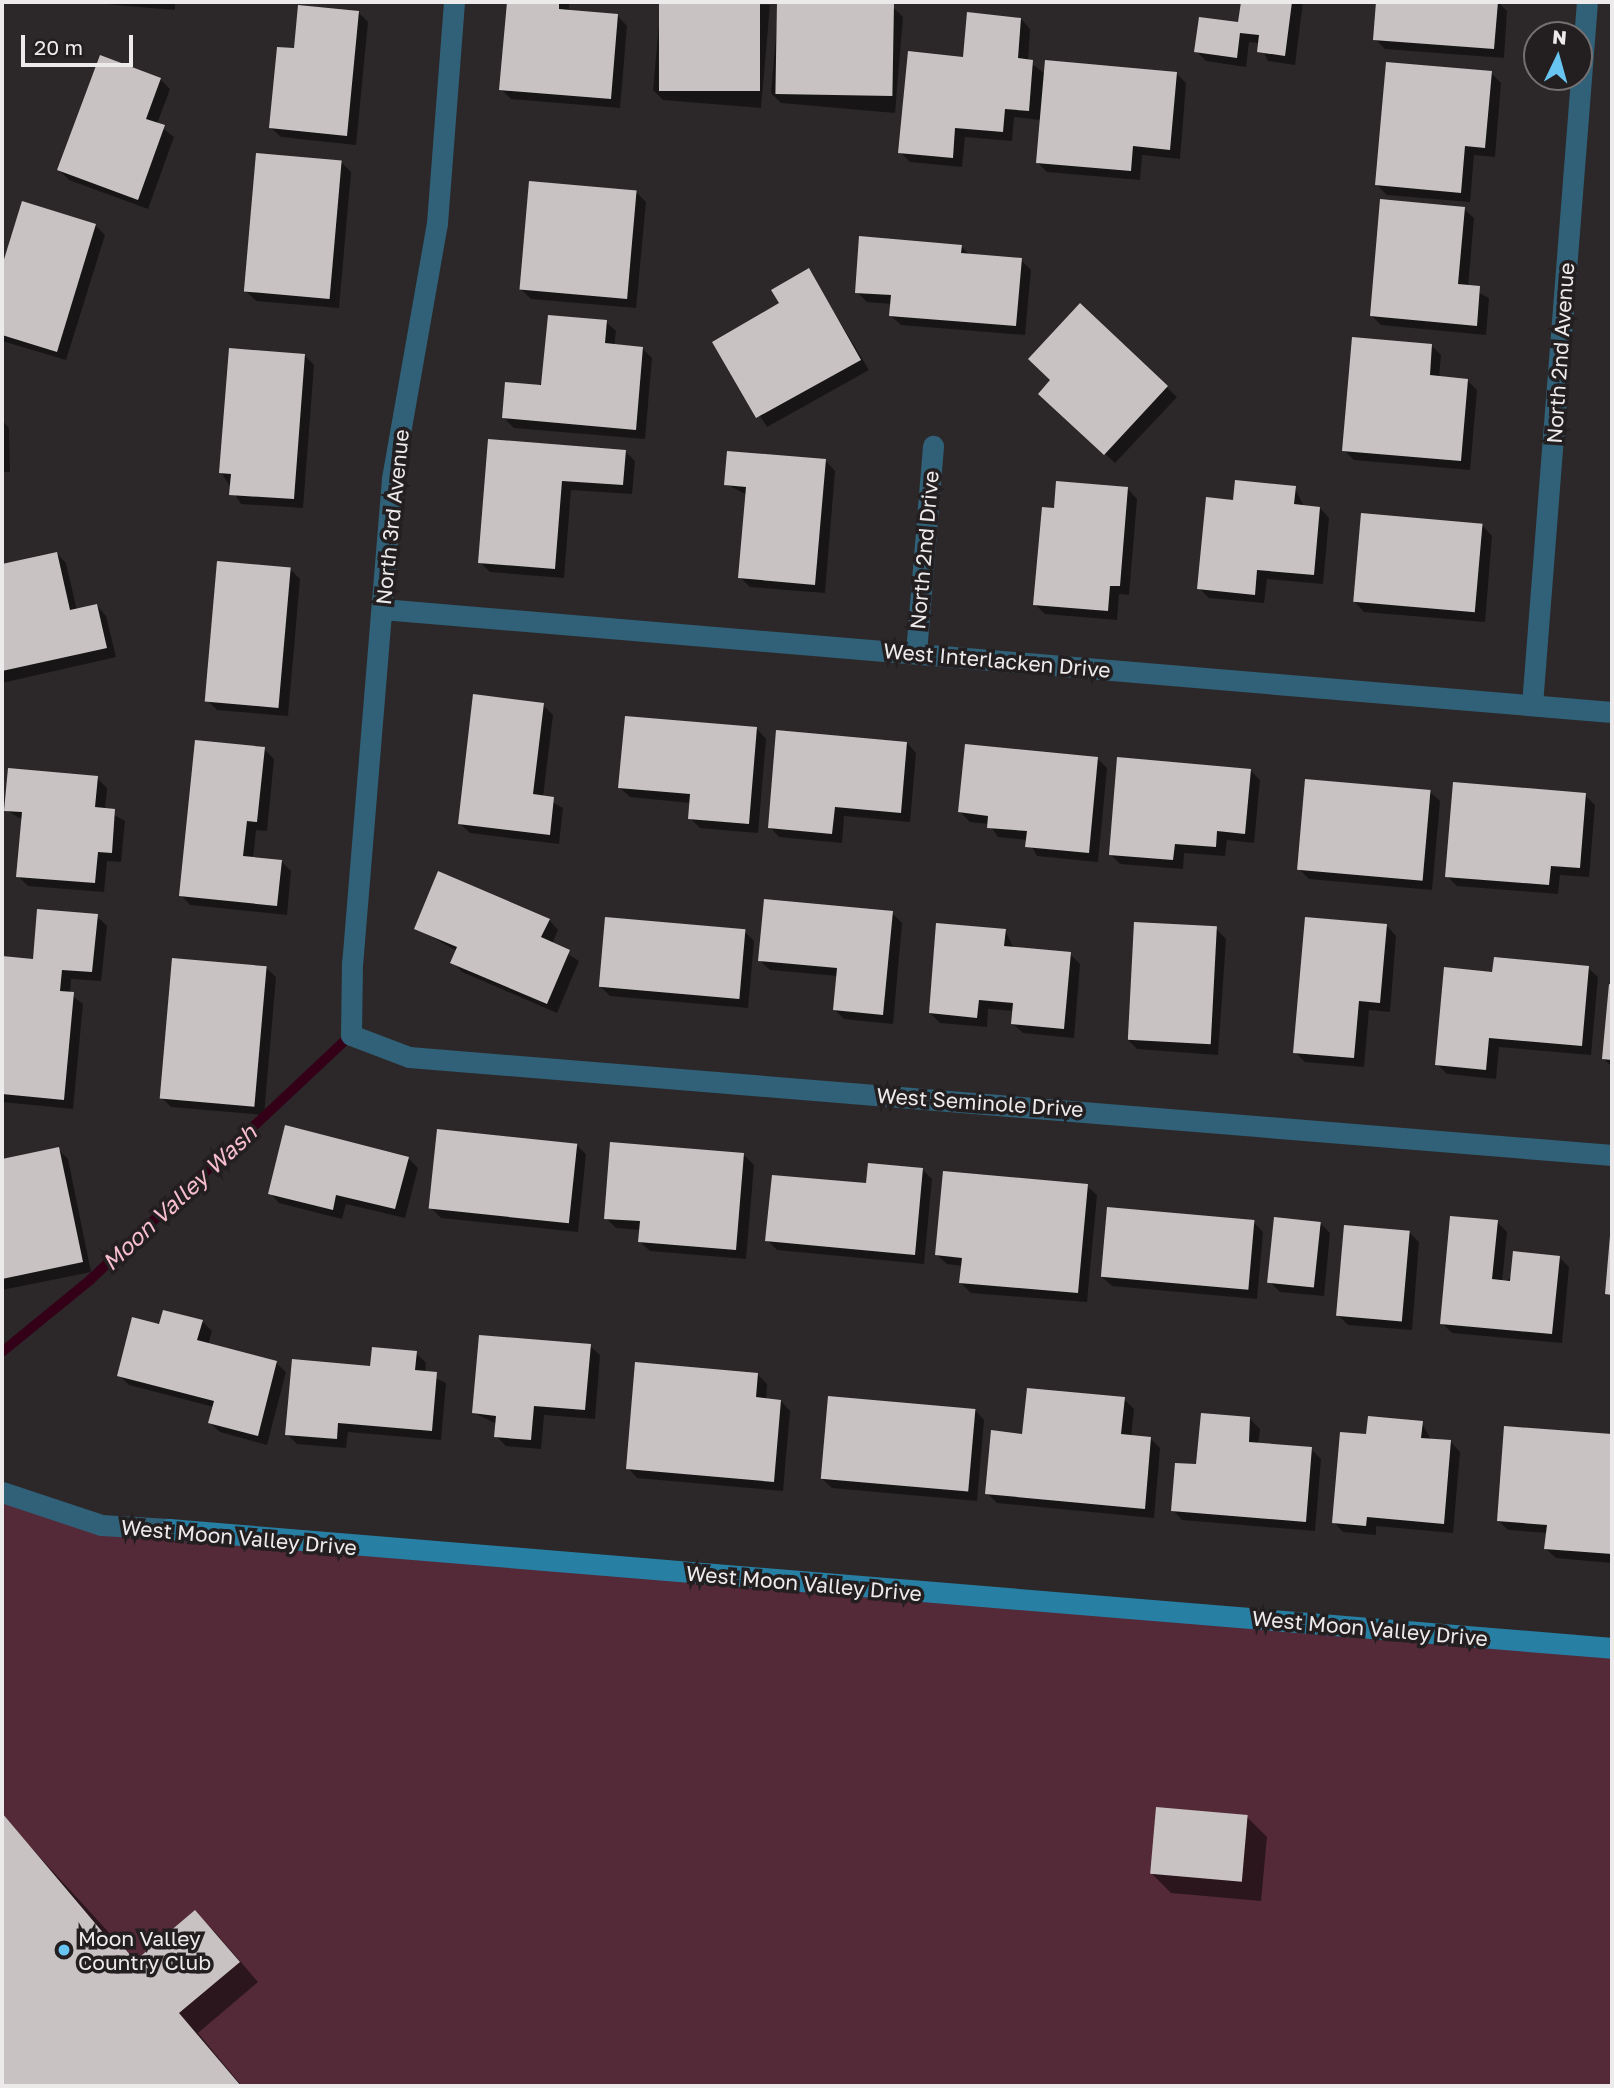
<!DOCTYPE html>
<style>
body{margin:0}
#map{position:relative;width:1614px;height:2088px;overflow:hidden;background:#2c2829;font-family:"Golos Text",sans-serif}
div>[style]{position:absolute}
.green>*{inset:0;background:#542a39}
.shadow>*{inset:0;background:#0007}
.stream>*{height:10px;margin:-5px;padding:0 5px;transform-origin:5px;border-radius:5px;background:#340018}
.building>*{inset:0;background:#c8c2c3;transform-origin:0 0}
.street>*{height:21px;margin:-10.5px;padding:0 10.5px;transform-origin:10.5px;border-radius:10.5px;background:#306178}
.secondary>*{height:21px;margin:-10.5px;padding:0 10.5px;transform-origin:10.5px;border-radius:10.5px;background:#287fa4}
.dots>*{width:19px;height:19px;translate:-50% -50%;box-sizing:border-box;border:4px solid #231e1f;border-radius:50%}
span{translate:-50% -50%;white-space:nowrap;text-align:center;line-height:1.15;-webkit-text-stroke:7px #231e1f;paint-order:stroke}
.street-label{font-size:21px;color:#edeaeb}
.poi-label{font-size:21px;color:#edeaeb}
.left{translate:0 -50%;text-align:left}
.water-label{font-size:23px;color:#f6bdce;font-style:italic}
.frame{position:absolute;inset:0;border:4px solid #edeaeb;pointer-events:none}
.north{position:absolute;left:1523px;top:21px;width:70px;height:70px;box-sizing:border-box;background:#231e1f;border:2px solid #747071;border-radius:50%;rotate:5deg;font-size:19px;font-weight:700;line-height:28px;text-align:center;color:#edeaeb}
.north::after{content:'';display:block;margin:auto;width:24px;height:32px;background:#68c4f0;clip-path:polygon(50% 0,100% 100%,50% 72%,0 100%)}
.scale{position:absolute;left:21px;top:35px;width:112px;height:32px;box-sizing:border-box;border:4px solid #edeaeb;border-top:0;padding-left:9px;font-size:21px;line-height:24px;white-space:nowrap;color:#edeaeb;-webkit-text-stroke:5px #231e1f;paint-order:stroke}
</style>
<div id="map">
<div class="green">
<i style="clip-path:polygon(2px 1492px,56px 1513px,1612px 1648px,1612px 2086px,2px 2086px)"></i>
</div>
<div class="shadow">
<i style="clip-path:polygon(81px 2px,175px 2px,175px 10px)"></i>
<i style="clip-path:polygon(508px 2px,569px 2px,569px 11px,618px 16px,627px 26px,620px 108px,511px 99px,501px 89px)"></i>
<i style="clip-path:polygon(661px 2px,770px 5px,761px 108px,663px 100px,653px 90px)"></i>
<i style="clip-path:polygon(779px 2px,893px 7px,903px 17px,895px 113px,781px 103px,771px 93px)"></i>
<i style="clip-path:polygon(1242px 2px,1303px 2px,1295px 65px,1268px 61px,1259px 43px,1249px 42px,1246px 67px,1206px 61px,1196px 51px,1239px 24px)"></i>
<i style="clip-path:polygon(1378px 2px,1498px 2px,1507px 11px,1504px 58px,1385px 49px,1375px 39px)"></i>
<i style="clip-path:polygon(358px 12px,368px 22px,356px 145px,281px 137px,271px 128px,295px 50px)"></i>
<i style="clip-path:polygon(1021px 19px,1030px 29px,1028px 61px,1045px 74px,1176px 73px,1186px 83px,1180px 159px,1142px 155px,1140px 180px,1047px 172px,1037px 162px,1041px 120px,1014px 117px,1012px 141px,965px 137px,962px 167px,910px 162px,900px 152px,964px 58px)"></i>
<i style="clip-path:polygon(1491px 73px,1501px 83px,1495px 157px,1474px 155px,1470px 202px,1387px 195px,1377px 185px)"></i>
<i style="clip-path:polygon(160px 79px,170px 89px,157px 124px,174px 137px,148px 209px,69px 180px,59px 170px)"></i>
<i style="clip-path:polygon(341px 162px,351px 172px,339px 308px,256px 301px,246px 291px)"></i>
<i style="clip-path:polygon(636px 192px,646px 202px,636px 308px,531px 299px,521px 289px)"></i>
<i style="clip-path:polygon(23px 204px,95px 225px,105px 235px,66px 360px,2px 341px,2px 272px)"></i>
<i style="clip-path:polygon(1464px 209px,1474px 218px,1468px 287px,1489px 298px,1486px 335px,1381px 325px,1371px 315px)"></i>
<i style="clip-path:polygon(961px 246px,971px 256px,1021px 260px,1031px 270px,1025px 335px,901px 325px,891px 316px,892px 304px,867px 302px,857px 292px)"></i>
<i style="clip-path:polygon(809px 271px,869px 370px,767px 427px,714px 342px,781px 304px)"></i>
<i style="clip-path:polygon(1080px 306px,1177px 397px,1115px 463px,1050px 403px)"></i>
<i style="clip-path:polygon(606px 322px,616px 331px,614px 346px,642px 348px,652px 358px,645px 439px,514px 428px,504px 418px)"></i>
<i style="clip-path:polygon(1432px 346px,1441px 355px,1439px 378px,1467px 380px,1477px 390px,1470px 470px,1354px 460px,1344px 450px)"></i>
<i style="clip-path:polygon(304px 355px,314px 365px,303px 508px,241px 504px,221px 472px)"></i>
<i style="clip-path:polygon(2px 420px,9px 428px,10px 472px,2px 472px)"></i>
<i style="clip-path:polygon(490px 441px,625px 451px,635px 461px,632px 494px,571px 490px,564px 578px,490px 572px,480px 562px)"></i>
<i style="clip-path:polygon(826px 461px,835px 471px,825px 593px,750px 587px,740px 577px,747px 495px,726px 484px)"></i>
<i style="clip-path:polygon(1295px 488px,1304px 507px,1320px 508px,1329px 518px,1323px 584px,1267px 579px,1264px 603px,1209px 598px,1199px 588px,1235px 502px)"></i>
<i style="clip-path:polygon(1128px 489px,1137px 499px,1129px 595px,1119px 594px,1117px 620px,1045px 614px,1035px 604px,1056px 510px)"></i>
<i style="clip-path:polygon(1483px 526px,1492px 536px,1485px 622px,1364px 612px,1355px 602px)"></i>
<i style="clip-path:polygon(56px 553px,66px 563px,77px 611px,97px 606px,106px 616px,116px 657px,2px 683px,2px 566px)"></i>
<i style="clip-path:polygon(290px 569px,300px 579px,288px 716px,217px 710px,207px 700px)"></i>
<i style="clip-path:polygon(543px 705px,553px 715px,543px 797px,563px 808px,559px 844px,470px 833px,460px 824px)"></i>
<i style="clip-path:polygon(757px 729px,766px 739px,758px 833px,700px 828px,690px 818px,691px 803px,630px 797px,620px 788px)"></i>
<i style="clip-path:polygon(907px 743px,916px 753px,910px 822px,844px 816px,842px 843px,779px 837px,770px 827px)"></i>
<i style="clip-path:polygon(264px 749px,274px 759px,267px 831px,256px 830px,253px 858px,281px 861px,291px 871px,287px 915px,190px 905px,181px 895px)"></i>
<i style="clip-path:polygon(1097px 758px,1107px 768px,1098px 862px,1037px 856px,1028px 840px,998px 837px,989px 824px,970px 822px,960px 812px)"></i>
<i style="clip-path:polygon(1250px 770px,1260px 780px,1254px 843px,1227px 840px,1225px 856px,1184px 853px,1183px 869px,1120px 864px,1110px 854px)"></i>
<i style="clip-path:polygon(97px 778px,107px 788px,105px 810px,125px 821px,121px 862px,107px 861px,104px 892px,28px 886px,18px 876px,23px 820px,6px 810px)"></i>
<i style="clip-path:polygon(1430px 792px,1440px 801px,1432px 890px,1309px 879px,1299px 869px)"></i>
<i style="clip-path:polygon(1585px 795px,1595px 805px,1589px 877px,1560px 875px,1558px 894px,1457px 886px,1447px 876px)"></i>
<i style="clip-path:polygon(892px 913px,902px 923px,893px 1024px,844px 1019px,834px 1009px,838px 976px,770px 970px,760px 961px)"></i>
<i style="clip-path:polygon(97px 916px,107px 926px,101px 981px,71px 979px,70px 994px,83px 1004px,73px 1109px,2px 1102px,2px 958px,35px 960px)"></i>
<i style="clip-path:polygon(549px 920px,558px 930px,552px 944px,579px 961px,557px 1013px,462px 972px,453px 962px,457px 951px,416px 928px)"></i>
<i style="clip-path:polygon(1387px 926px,1396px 936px,1390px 1012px,1369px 1010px,1364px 1067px,1305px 1062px,1295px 1052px)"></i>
<i style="clip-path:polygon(1216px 929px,1226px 939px,1218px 1055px,1137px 1049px,1127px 1039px)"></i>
<i style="clip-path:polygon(1005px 930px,1014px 949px,1070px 954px,1080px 964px,1074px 1038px,1023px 1033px,1013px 1024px,1014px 1011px,988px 1009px,987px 1027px,940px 1023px,930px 1013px)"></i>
<i style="clip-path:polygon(744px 931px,754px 941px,748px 1008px,610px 996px,600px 986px)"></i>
<i style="clip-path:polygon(266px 968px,276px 977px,264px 1115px,171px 1107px,161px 1097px)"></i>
<i style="clip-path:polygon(1588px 968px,1598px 977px,1591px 1055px,1499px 1047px,1496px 1079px,1447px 1074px,1437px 1064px)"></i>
<i style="clip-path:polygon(1610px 986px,1612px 986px,1612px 1067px,1604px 1059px)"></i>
<i style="clip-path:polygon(576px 1145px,586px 1154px,578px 1232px,441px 1218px,431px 1208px)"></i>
<i style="clip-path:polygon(58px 1149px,68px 1159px,91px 1272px,2px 1290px,2px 1161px)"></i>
<i style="clip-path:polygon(744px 1155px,754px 1165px,746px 1259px,650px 1251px,640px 1242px,641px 1230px,616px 1228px,606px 1218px)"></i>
<i style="clip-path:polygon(408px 1158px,418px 1168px,405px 1218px,346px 1204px,342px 1219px,279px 1203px,270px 1193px)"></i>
<i style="clip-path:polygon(922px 1169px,932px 1179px,924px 1264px,777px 1250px,767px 1240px,868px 1185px)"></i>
<i style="clip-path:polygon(1087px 1186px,1097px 1195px,1087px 1302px,971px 1293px,961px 1283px,963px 1266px,947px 1264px,937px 1255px)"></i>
<i style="clip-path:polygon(1253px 1222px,1263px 1232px,1257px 1299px,1112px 1286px,1102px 1277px)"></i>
<i style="clip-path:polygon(1497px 1222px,1507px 1232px,1502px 1282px,1559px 1257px,1569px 1267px,1562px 1343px,1452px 1333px,1442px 1323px)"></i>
<i style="clip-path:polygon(1320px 1223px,1330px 1233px,1324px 1296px,1280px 1292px,1270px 1282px)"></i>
<i style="clip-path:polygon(1409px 1232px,1419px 1242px,1412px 1330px,1348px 1325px,1338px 1315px)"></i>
<i style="clip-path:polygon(202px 1321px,212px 1331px,208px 1345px,276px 1363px,286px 1372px,267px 1445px,220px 1432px,210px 1423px,214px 1407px,129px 1385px,119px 1375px,161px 1326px)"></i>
<i style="clip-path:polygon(590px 1346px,600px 1355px,595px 1419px,544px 1415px,541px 1449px,506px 1446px,496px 1436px,497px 1424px,474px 1413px)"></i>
<i style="clip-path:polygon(416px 1353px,426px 1363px,425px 1373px,446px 1383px,441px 1440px,348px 1432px,346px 1448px,297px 1444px,287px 1434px,372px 1368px)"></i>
<i style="clip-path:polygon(757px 1374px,767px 1384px,766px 1400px,781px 1401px,790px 1411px,783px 1491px,637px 1478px,628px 1468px)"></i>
<i style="clip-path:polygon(1124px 1399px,1134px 1409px,1131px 1437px,1151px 1439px,1160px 1448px,1154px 1518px,997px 1503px,987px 1493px,1024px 1436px)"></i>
<i style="clip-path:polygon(975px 1410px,984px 1420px,977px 1501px,832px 1488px,822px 1479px)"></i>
<i style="clip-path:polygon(1250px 1419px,1260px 1429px,1258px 1445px,1311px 1449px,1321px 1459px,1315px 1531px,1182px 1520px,1173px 1510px,1198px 1466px)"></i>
<i style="clip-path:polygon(1422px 1423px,1431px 1440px,1451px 1442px,1460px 1452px,1453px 1533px,1376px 1526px,1376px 1535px,1343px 1532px,1334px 1522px,1368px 1436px)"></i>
<i style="clip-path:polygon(1506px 1428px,1612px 1436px,1612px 1563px,1556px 1558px,1546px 1549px,1548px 1533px,1508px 1530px,1498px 1520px)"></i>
<i style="clip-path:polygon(2px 1816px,136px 1962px,195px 1913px,215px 1932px,258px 1982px,198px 2033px,242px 2086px,2px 2086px)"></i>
<i style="clip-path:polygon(1247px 1817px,1267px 1837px,1261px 1901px,1171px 1893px,1152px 1874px)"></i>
</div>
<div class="stream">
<i style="left:2px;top:1352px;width:114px;rotate:-39.3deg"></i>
<i style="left:90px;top:1280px;width:358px;rotate:-43.2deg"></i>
</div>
<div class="building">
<i style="clip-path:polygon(507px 2px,559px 2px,559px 9px,618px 14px,611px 99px,499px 90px)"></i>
<i style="left:659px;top:2px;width:101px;height:89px"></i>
<i style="left:777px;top:2px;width:117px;height:92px;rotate:1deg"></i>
<i style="clip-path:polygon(1241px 2px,1292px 2px,1285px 56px,1257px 52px,1259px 35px,1240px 33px,1237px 58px,1194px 52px,1199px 17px,1238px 22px)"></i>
<i style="clip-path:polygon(1376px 2px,1498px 2px,1494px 49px,1373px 40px)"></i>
<i style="clip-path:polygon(298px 5px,359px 11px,347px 136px,269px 128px,277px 47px,294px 48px)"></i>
<i style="clip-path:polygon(967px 12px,1021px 18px,1018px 58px,1033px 60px,1029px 111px,1005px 109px,1003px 132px,955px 128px,953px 158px,898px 153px,908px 51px,963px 57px)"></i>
<i style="clip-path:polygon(100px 55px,161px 78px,146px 119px,165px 125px,138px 200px,57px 170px)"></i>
<i style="clip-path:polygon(1045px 60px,1177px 72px,1170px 150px,1133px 146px,1131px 171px,1036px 163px)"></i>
<i style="clip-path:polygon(1386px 62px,1492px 71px,1485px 148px,1465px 146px,1461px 193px,1375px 185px)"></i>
<i style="left:256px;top:153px;width:86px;height:139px;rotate:5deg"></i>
<i style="left:529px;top:181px;width:108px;height:109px;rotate:5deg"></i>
<i style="clip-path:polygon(1380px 199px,1465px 207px,1458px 284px,1480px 286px,1477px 326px,1370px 316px)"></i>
<i style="clip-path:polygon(22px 201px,96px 224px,57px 352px,2px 335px,2px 266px)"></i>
<i style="clip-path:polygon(859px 236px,962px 245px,961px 253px,1022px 258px,1016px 326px,889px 316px,891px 295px,855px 293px)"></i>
<i style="clip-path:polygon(809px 268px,861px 360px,756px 418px,712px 342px,779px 303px,771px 290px)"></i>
<i style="clip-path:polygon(1080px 303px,1168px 386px,1104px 455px,1038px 394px,1050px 380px,1028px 359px)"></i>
<i style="clip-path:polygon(548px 315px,607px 320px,605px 343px,643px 347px,636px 430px,502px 418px,505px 382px,541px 385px)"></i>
<i style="clip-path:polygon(1352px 337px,1432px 344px,1430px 375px,1468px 379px,1461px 461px,1342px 451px)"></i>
<i style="clip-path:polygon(229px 348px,305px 354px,294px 499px,229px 495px,231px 474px,219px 473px)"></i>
<i style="clip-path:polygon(488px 439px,626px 450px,623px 485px,562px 481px,555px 569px,478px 563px)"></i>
<i style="clip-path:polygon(727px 451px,826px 459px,815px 585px,738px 578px,746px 487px,724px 485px)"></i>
<i style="clip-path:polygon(1235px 480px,1296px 486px,1294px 504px,1320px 507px,1314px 575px,1257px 570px,1255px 595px,1197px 589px,1206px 497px,1233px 500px)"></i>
<i style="clip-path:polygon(1056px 481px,1128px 487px,1120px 586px,1110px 586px,1108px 611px,1033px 605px,1042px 507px,1054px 508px)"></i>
<i style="left:1361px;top:513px;width:122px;height:89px;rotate:5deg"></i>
<i style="clip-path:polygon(57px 552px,70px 610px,97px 604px,107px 648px,2px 671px,2px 564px)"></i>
<i style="left:217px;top:561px;width:74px;height:141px;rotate:5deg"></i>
<i style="clip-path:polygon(473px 694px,544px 703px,533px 794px,554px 797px,550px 835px,458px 824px)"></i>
<i style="clip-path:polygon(625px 716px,757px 727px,749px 824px,688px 819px,690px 794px,618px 788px)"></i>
<i style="clip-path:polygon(776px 730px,907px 742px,901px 813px,835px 807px,832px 834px,768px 828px)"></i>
<i style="clip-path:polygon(195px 740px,265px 747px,257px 822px,247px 821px,243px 856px,282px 860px,277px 906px,179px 896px)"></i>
<i style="clip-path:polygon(965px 744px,1098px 757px,1089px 853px,1025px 847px,1027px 831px,987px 828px,988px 816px,958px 812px)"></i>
<i style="clip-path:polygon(1117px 757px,1251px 769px,1245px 834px,1217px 831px,1216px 847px,1175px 844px,1173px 860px,1109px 855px)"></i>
<i style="clip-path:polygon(8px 768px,98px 776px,95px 807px,115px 809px,112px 853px,98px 852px,95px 883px,16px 877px,22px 812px,4px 811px)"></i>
<i style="left:1305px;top:779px;width:126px;height:91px;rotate:5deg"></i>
<i style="clip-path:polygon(1453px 782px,1586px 793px,1580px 868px,1551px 866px,1549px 885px,1445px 877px)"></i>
<i style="clip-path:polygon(438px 871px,550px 919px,541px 937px,570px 950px,547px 1004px,450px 963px,457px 947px,414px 929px)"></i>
<i style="clip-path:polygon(764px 899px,893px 911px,883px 1015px,833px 1010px,837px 968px,758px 961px)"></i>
<i style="clip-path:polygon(37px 909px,98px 914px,92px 972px,62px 970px,60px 991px,74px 992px,64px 1100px,2px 1094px,2px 956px,33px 959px)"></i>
<i style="left:605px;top:917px;width:141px;height:70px;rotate:5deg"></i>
<i style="clip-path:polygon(1305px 917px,1387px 924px,1380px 1003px,1359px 1001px,1354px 1058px,1293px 1053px)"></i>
<i style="left:1134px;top:922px;width:83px;height:118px;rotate:3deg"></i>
<i style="clip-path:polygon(936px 923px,1006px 929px,1004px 946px,1071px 952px,1064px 1029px,1011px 1024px,1013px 1003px,979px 1000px,977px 1018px,929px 1013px)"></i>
<i style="clip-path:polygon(1494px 957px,1589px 966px,1582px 1046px,1489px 1038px,1486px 1070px,1435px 1065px,1444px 967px,1492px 972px)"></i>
<i style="left:172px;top:958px;width:95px;height:141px;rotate:5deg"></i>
<i style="clip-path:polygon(1609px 984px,1612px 985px,1612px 1060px,1602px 1059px)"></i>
<i style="clip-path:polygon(285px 1125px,409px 1157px,395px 1209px,336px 1195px,333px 1210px,268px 1194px)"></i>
<i style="left:437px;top:1129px;width:141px;height:80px;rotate:6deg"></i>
<i style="clip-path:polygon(610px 1142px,744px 1153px,736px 1250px,638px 1242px,640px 1221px,604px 1219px)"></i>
<i style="clip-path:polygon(59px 1147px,83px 1262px,2px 1279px,2px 1159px)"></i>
<i style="clip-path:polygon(868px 1163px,923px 1168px,915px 1255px,765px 1241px,772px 1175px,866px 1183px)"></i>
<i style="clip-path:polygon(943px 1171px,1088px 1184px,1078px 1293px,959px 1283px,962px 1258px,935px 1255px)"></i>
<i style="left:1107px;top:1207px;width:148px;height:70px;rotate:5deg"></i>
<i style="clip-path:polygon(1450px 1216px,1498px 1220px,1492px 1279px,1510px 1281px,1513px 1251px,1560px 1256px,1552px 1334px,1440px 1324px)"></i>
<i style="left:1274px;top:1217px;width:47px;height:66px;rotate:6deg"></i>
<i style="left:1344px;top:1225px;width:66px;height:91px;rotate:5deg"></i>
<i style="clip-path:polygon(1610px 1236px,1612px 1237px,1612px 1295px,1605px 1294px)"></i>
<i style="clip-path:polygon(163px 1310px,203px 1320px,197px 1340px,277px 1361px,258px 1436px,208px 1423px,214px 1401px,117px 1376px,132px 1317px,159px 1324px)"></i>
<i style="clip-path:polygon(479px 1335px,591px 1344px,585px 1410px,534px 1406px,531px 1440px,494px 1437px,496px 1416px,472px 1413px)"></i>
<i style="clip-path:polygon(372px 1347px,417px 1351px,415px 1370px,437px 1372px,432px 1431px,338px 1423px,337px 1439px,285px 1435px,292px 1359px,370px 1366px)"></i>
<i style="clip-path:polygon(635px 1362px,758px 1373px,756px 1397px,781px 1400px,774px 1482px,626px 1469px)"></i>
<i style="clip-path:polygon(1027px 1388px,1125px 1397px,1121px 1434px,1151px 1437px,1145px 1509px,985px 1494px,991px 1430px,1022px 1434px)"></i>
<i style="left:828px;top:1396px;width:148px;height:83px;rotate:5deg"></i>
<i style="clip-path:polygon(1201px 1413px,1250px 1417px,1249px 1442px,1312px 1447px,1306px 1522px,1171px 1511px,1175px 1463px,1196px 1464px)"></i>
<i style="clip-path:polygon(1368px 1416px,1423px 1421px,1421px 1438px,1451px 1440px,1444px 1524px,1367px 1517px,1366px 1526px,1332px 1523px,1340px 1432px,1366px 1434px)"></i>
<i style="clip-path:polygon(1504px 1426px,1612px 1434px,1612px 1554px,1544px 1549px,1547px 1525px,1497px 1521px)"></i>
<i style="left:1156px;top:1807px;width:92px;height:67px;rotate:5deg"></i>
<i style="clip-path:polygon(2px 1813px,116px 1948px,121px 1944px,135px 1961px,195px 1910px,240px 1962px,179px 2013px,241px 2086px,2px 2086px)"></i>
</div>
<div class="street">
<i style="left:454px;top:2px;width:222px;rotate:94.4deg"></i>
<i style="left:437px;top:223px;width:260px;rotate:100deg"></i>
<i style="left:392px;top:479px;width:485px;rotate:94.7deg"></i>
<i style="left:352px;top:962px;width:73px;rotate:90.8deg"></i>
<i style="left:351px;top:1035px;width:62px;rotate:20.8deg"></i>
<i style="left:409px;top:1057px;width:1207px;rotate:4.66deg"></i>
<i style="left:382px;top:609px;width:1234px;rotate:4.79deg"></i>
<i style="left:916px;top:653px;width:208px;rotate:-85.3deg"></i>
<i style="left:1532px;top:705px;width:705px;rotate:-85.53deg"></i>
<i style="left:2px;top:1492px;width:104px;rotate:18.4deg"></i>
<i style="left:101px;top:1525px;width:68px;rotate:3.4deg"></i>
</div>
<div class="secondary">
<i style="left:169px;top:1529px;width:1448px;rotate:4.71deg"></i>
</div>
<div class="dots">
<i style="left:64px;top:1950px;background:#68c4f0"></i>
</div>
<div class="street-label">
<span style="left:1560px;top:353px;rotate:-86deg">North 2nd Avenue</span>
<span style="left:392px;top:517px;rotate:-84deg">North 3rd Avenue</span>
<span style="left:924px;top:550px;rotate:-85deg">North 2nd Drive</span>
<span style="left:997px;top:660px;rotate:5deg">West Interlacken Drive</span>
<span style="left:980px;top:1102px;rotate:4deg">West Seminole Drive</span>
<span style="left:239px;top:1537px;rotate:5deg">West Moon Valley Drive</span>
<span style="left:804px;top:1583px;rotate:5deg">West Moon Valley Drive</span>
<span style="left:1370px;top:1628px;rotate:5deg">West Moon Valley Drive</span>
</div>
<div class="poi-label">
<span class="left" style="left:78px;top:1950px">Moon Valley<br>Country Club</span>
</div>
<div class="water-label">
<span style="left:179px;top:1197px;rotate:-43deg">Moon Valley Wash</span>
</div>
<div class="frame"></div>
<div class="north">N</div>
<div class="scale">20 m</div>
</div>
